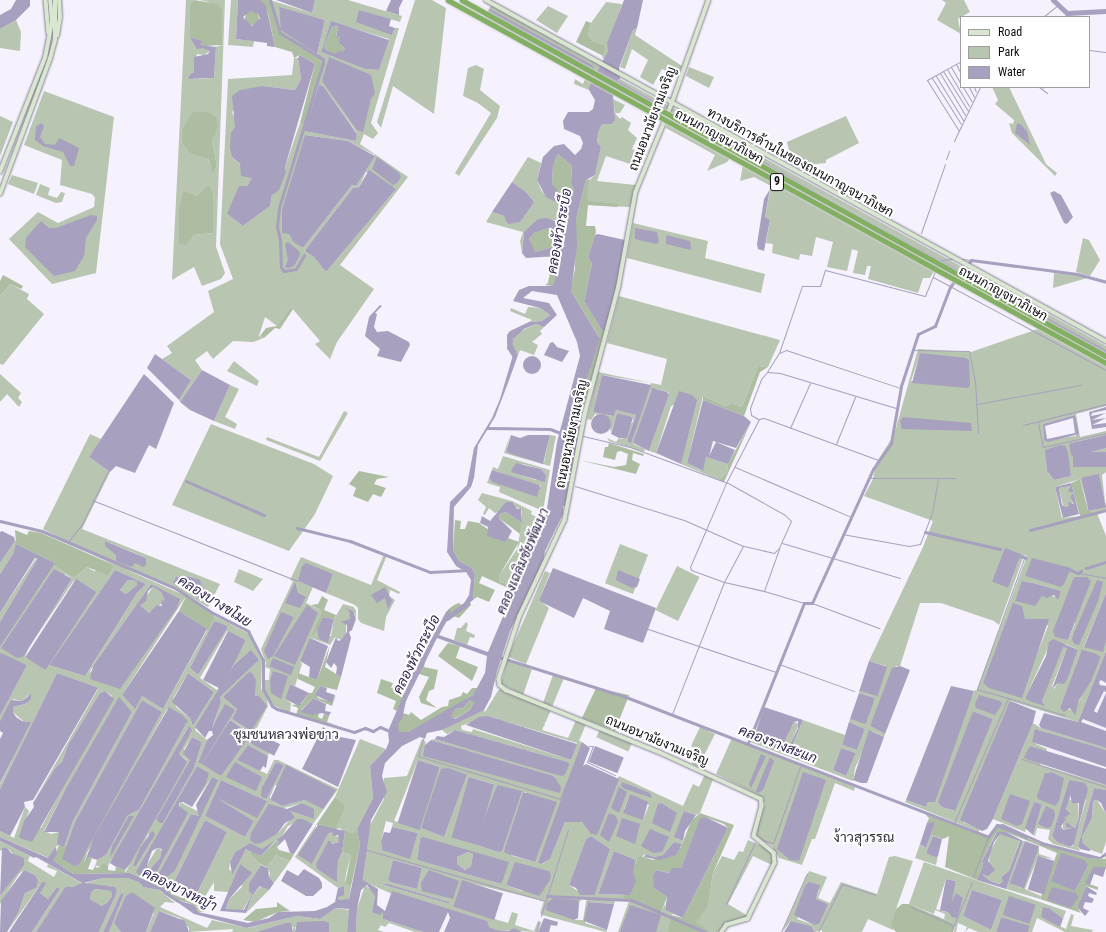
<!DOCTYPE html>
<meta charset="utf-8">
<style>
body{margin:0}
#map{position:relative;width:1106px;height:932px;overflow:hidden;background:#f5f2fe;font-family:"Roboto Condensed",Sarabun,sans-serif}
div>[style]{position:absolute}
.green>*{inset:0;background:#b8c5b0;transform-origin:0 0}
.forest>*{inset:0;background:#acbda1}
.round{border-radius:50%}
.water>*{inset:0;background:#a7a0be;transform-origin:0 0}
.stream>*{height:1px;margin:-0.5px;padding:0 0.5px;transform-origin:0.5px;border-radius:0.5px;background:#a7a0be}
.canal>*{height:3px;margin:-1.5px;padding:0 1.5px;transform-origin:1.5px;border-radius:1.5px;background:#a7a0be}
.river>*{height:5px;margin:-2.5px;padding:0 2.5px;transform-origin:2.5px;border-radius:2.5px;background:#a7a0be}
.roads{filter:drop-shadow(0 0 1px #858193) drop-shadow(0 0 1px #858193)}
.secondary>*{height:3.5px;margin:-1.75px;padding:0 1.75px;transform-origin:1.75px;border-radius:1.75px;background:#dae7d0}
.bridges{filter:drop-shadow(0 0 1px #d4d3d5) drop-shadow(0 0 1px #d4d3d5)}
.highway-bridge>*{height:4.5px;margin:-2.25px;padding:0 2.25px;transform-origin:2.25px;border-radius:2.25px;background:#82af61}
span{translate:-50% -50%;white-space:nowrap;text-align:center;line-height:1.15;-webkit-text-stroke:4px #fff;paint-order:stroke}
.shield-label span{padding:1px 3px;background:#fff;border:1px solid;border-radius:3px;-webkit-text-stroke-width:0}
.shield-label{font-size:12px;color:#0e0d13;font-weight:700}
.street-label{font-size:13px;color:#0e0d13}
.water-label{font-size:14px;color:#32254e;font-style:italic}
.neighbourhood-label{font-size:14px;color:#312d3c}
.legend{position:absolute;left:960px;top:16px;width:130px;height:72px;box-sizing:border-box;background:#fff;border:1px solid #9f9ea1;margin:0;padding:5px 7px;list-style:none;font-size:12px;color:#0e0d13}
.legend li{display:flex;align-items:center;gap:8px;height:20px}
.legend b{width:20px;border:1px solid #9f9ea1}
</style>
<div id="map">
<div class="green">
<i style="clip-path:polygon(evenodd,186px 0,194px 0,190px 5px,190px 37px,210px 51px,204px 55px,197px 54px,194px 72px,190px 74px,188px 79px,200px 79px,214px 78px,216px 47px,222px 45px,209px 2px,200px 0,225px 0,216px 247px,225px 273px,221px 279px,202px 286px,194px 267px,172px 280px,186px 0,189px 119px,212px 140px,217px 166px,212px 174px,209px 159px,201px 155px,183px 127px,189px 119px,186px 0,183px 190px,197px 196px,204px 193px,213px 194px,213px 233px,193px 235px,179px 243px,179px 207px,183px 190px)"></i>
<i style="clip-path:polygon(231px 0,238px 0,236px 39px,254px 41px,253px 47px,228px 45px)"></i>
<i style="clip-path:polygon(evenodd,270px 0,312px 13px,315px 0,348px 0,402px 16px,400px 22px,359px 10px,392px 35px,395px 28px,399px 28px,371px 123px,378px 133px,373px 139px,364px 134px,360px 144px,408px 177px,340px 265px,374px 289px,337px 342px,330px 359px,315px 344px,320px 341px,291px 307px,277px 326px,265px 317px,259px 336px,264px 338px,253px 342px,233px 341px,213px 359px,207px 351px,195px 360px,202px 370px,180px 402px,179px 400px,191px 380px,162px 359px,172px 353px,167px 346px,214px 312px,208px 291px,233px 279px,220px 244px,228px 79px,292px 75px,294px 58px,298px 58px,301px 79px,295px 90px,263px 86px,232px 112px,235px 119px,235px 127px,231px 132px,232px 157px,253px 177px,227px 214px,243px 226px,270px 206px,272px 195px,286px 172px,285px 167px,300px 123px,306px 125px,304px 131px,356px 141px,357px 133px,324px 87px,319px 84px,325px 59px,317px 54px,325px 20px,279px 8px,282px 30px,304px 43px,310px 51px,281px 31px,275px 9px,270px 0,331px 22px,389px 39px,379px 70px,365px 69px,321px 52px,331px 22px,270px 0,305px 135px,348px 141px,375px 155px,356px 186px,352px 185px,303px 248px,293px 242px,289px 234px,305px 135px,270px 0,366px 172px,396px 189px,326px 272px,314px 257px,306px 252px,306px 249px,353px 188px,359px 187px,366px 172px)"></i>
<i style="clip-path:polygon(415px 0,432px 0,446px 8px,434px 114px,393px 86px,381px 128px,377px 122px)"></i>
<i style="clip-path:polygon(942px 0,964px 0,970px 12px,958px 19px,961px 34px,937px 20px,946px 3px)"></i>
<i style="clip-path:polygon(606px 2px,622px 4px,608px 43px,608px 51px,605px 59px,602px 58px,606px 46px,593px 41px,588px 35px,591px 23px)"></i>
<i style="clip-path:polygon(491px 5px,589px 60px,593px 57px,602px 62px,589px 90px,574px 84px,575px 79px,583px 84px,585px 79px,482px 22px)"></i>
<i style="clip-path:polygon(548px 6px,568px 16px,557px 33px,536px 20px)"></i>
<i style="clip-path:polygon(16px 20px,21px 32px,20px 51px,0 48px,0 29px)"></i>
<i style="clip-path:polygon(637px 28px,635px 35px,682px 66px,678px 76px,662px 69px,653px 85px,640px 77px,648px 60px,632px 49px,625px 69px,620px 67px,633px 30px)"></i>
<i style="clip-path:polygon(476px 65px,484px 69px,480px 90px,500px 106px,497px 118px,459px 176px,455px 173px,491px 113px,478px 103px,463px 96px,468px 68px)"></i>
<i style="clip-path:polygon(689px 67px,714px 77px,709px 88px,686px 76px)"></i>
<i style="clip-path:polygon(evenodd,620px 79px,1106px 346px,1106px 406px,1076px 414px,1080px 437px,1106px 431px,1106px 435px,1071px 443px,1073px 457px,1106px 448px,1106px 472px,1102px 475px,1106px 510px,1097px 513px,1106px 536px,1106px 593px,1084px 646px,1104px 648px,1106px 642px,1106px 651px,1078px 722px,1011px 701px,963px 822px,979px 829px,979px 832px,905px 802px,906px 800px,926px 807px,967px 707px,975px 690px,977px 690px,1027px 556px,1024px 555px,999px 625px,994px 621px,941px 603px,920px 603px,900px 666px,896px 666px,870px 726px,885px 734px,884px 737px,872px 731px,855px 768px,853px 781px,866px 786px,750px 742px,753px 740px,760px 742px,789px 753px,803px 720px,845px 735px,842px 745px,857px 750px,865px 729px,849px 722px,850px 719px,864px 724px,875px 698px,859px 693px,859px 690px,876px 695px,886px 666px,869px 661px,923px 547px,933px 521px,864px 496px,873px 479px,876px 463px,894px 435px,918px 349px,971px 352px,1038px 329px,934px 271px,930px 278px,923px 278px,918px 293px,868px 279px,871px 266px,867px 266px,865px 275px,853px 273px,858px 251px,852px 249px,847px 271px,827px 267px,833px 242px,816px 237px,812px 256px,800px 254px,799px 260px,772px 253px,773px 244px,766px 243px,770px 220px,765px 217px,771px 186px,754px 177px,740px 181px,743px 165px,730px 158px,727px 162px,707px 171px,715px 155px,666px 128px,667px 124px,613px 95px,665px 107px,617px 80px,620px 79px,920px 354px,969px 360px,969px 386px,911px 381px,920px 354px,620px 79px,1075px 415px,1076px 436px,1044px 440px,1043px 424px,1075px 415px,620px 79px,1066px 446px,1071px 476px,1054px 480px,1047px 471px,1046px 461px,1066px 446px,620px 79px,1099px 475px,1106px 506px,1090px 511px,1099px 475px,620px 79px,1080px 479px,1091px 515px,1062px 518px,1055px 487px,1080px 479px,620px 79px,1074px 577px,1075px 624px,1068px 640px,1068px 597px,1074px 577px,620px 79px,1022px 581px,1033px 583px,1061px 591px,1058px 597px,1042px 595px,1039px 600px,1022px 581px,620px 79px,1022px 614px,1025px 619px,1042px 619px,1048px 626px,1021px 694px,1022px 614px,620px 79px,1066px 644px,1078px 650px,1068px 678px,1058px 683px,1054px 689px,1052px 686px,1067px 648px,1063px 646px,1045px 691px,1042px 701px,1044px 705px,1026px 696px,1048px 648px,1066px 644px,620px 79px,1100px 659px,1076px 707px,1073px 710px,1060px 708px,1069px 687px,1100px 659px,620px 79px,973px 711px,993px 719px,954px 811px,942px 807px,973px 711px,620px 79px,841px 748px,856px 753px,846px 776px,833px 770px,841px 748px)"></i>
<i style="clip-path:polygon(992px 87px,1009px 87px,1046px 164px,1057px 173px,1055px 176px,1012px 133px,1009px 123px,1013px 124px,1014px 120px,995px 104px,998px 100px)"></i>
<i style="clip-path:polygon(44px 91px,114px 117px,96px 273px,52px 284px,9px 239px,38px 212px,58px 223px,94px 207px,95px 198px,92px 194px,60px 185px,62px 160px,24px 145px)"></i>
<i style="clip-path:polygon(613px 99px,625px 105px,620px 113px,615px 113px,620px 119px,622px 117px,631px 123px,628px 130px,637px 138px,632px 149px,642px 153px,636px 166px,606px 156px,597px 181px,636px 185px,630px 207px,588px 205px,585px 204px,587px 182px,595px 175px,601px 147px,597px 142px,598px 133px,602px 124px,607px 122px,615px 113px)"></i>
<i style="clip-path:polygon(0 116px,13px 122px,0 156px)"></i>
<i style="clip-path:polygon(846px 116px,859px 143px,826px 160px,826px 163px,798px 166px,792px 163px,787px 142px)"></i>
<i style="clip-path:polygon(528px 157px,541px 163px,537px 180px,541px 190px,546px 196px,561px 205px,564px 213px,563px 225px,556px 220px,524px 232px,522px 253px,520px 241px,523px 232px,486px 222px,492px 212px,504px 216px,534px 202px,526px 192px,512px 182px)"></i>
<i style="clip-path:polygon(12px 175px,38px 183px,34px 194px,8px 184px)"></i>
<i style="clip-path:polygon(40px 184px,50px 188px,48px 195px,57px 198px,61px 192px,65px 193px,62px 202px,56px 203px,36px 195px)"></i>
<i style="clip-path:polygon(633px 223px,708px 241px,705px 258px,765px 274px,761px 293px,627px 258px)"></i>
<i style="clip-path:polygon(1083px 238px,1089px 240px,1100px 260px,1090px 276px,1076px 272px)"></i>
<i style="clip-path:polygon(1054px 273px,1077px 275px,1087px 278px,1053px 288px)"></i>
<i style="clip-path:polygon(10px 284px,29px 294px,27px 299px,44px 314px,3px 365px,0 364px,0 296px)"></i>
<i style="clip-path:polygon(evenodd,619px 296px,780px 340px,768px 367px,758px 366px,742px 407px,731px 403px,726px 406px,703px 396px,687px 463px,702px 471px,706px 457px,728px 464px,727px 472px,719px 480px,681px 464px,694px 398px,692px 397px,671px 406px,656px 453px,649px 451px,669px 395px,668px 392px,656px 389px,651px 390px,633px 444px,645px 449px,644px 452px,609px 441px,607px 438px,616px 442px,619px 438px,622px 439px,633px 421px,633px 417px,617px 413px,611px 432px,606px 416px,595px 414px,591px 420px,587px 419px,598px 372px,661px 385px,667px 359px,607px 343px,619px 296px,602px 375px,651px 383px,631px 444px,627px 441px,636px 415px,616px 410px,612px 416px,593px 412px,602px 375px)"></i>
<i style="clip-path:polygon(528px 307px,540px 308px,550px 315px,542px 321px,529px 322px,532px 320px,510px 311px,511px 308px,525px 314px)"></i>
<i style="clip-path:polygon(536px 324px,544px 327px,540px 331px,542px 334px,532px 342px,538px 345px,534px 355px,520px 350px,518px 355px,511px 344px,515px 334px)"></i>
<i style="clip-path:polygon(234px 361px,259px 381px,257px 386px,227px 371px)"></i>
<i style="clip-path:polygon(0 374px,21px 393px,18px 398px,22px 402px,19px 407px,7px 394px,0 402px)"></i>
<i style="clip-path:polygon(230px 385px,239px 389px,225px 417px,237px 424px,235px 429px,214px 421px)"></i>
<i style="clip-path:polygon(344px 411px,348px 413px,320px 461px,266px 440px,267px 437px,319px 457px)"></i>
<i style="clip-path:polygon(211px 424px,314px 464px,333px 476px,315px 514px,289px 551px,172px 505px)"></i>
<i style="clip-path:polygon(evenodd,90px 434px,101px 439px,89px 457px,110px 472px,82px 529px,220px 584px,208px 607px,169px 584px,125px 569px,186px 596px,122px 695px,134px 708px,142px 696px,163px 709px,215px 616px,249px 634px,262px 662px,261px 689px,266px 694px,268px 706px,249px 743px,269px 753px,268px 756px,248px 745px,237px 760px,267px 774px,274px 760px,278px 760px,338px 789px,313px 824px,303px 819px,288px 826px,282px 836px,262px 850px,250px 843px,235px 852px,230px 862px,229px 869px,232px 872px,246px 849px,251px 850px,250px 854px,261px 865px,249px 883px,249px 892px,252px 894px,242px 912px,226px 910px,229px 899px,242px 887px,240px 864px,229px 892px,214px 891px,214px 882px,206px 895px,208px 903px,204px 912px,198px 912px,189px 903px,198px 891px,227px 832px,205px 820px,174px 882px,175px 888px,161px 882px,159px 887px,125px 873px,187px 760px,179px 754px,189px 726px,108px 866px,95px 866px,97px 860px,106px 855px,128px 815px,139px 810px,186px 724px,187px 721px,167px 709px,87px 853px,84px 851px,162px 712px,142px 700px,75px 822px,67px 847px,64px 847px,73px 821px,132px 712px,119px 698px,65px 790px,44px 831px,51px 834px,59px 832px,59px 845px,55px 847px,49px 858px,0 837px,0 831px,14px 838px,25px 807px,29px 811px,23px 828px,41px 828px,112px 696px,105px 691px,100px 693px,68px 745px,62px 762px,56px 767px,33px 803px,98px 689px,57px 673px,0 789px,0 784px,30px 722px,23px 721px,13px 712px,13px 707px,26px 704px,28px 695px,22px 701px,13px 699px,0 721px,0 716px,27px 665px,0 654px,0 647px,53px 565px,74px 578px,87px 567px,94px 571px,114px 565px,43px 529px,90px 434px,105px 541px,130px 551px,146px 558px,135px 563px,117px 558px,117px 555px,105px 546px,105px 541px,90px 434px,115px 570px,146px 584px,137px 593px,85px 676px,49px 665px,115px 570px,90px 434px,65px 574px,72px 579px,70px 583px,24px 652px,65px 574px,90px 434px,176px 576px,185px 580px,188px 576px,192px 577px,201px 584px,205px 594px,200px 597px,193px 586px,174px 580px,176px 576px,90px 434px,75px 579px,47px 664px,25px 657px,29px 647px,75px 579px,90px 434px,151px 584px,180px 600px,89px 673px,93px 666px,151px 584px,90px 434px,214px 621px,227px 629px,198px 675px,190px 668px,214px 621px,90px 434px,227px 631px,246px 640px,217px 690px,200px 678px,227px 631px,90px 434px,248px 653px,259px 660px,220px 697px,221px 702px,212px 729px,225px 705px,231px 716px,202px 764px,198px 763px,207px 740px,195px 730px,234px 665px,248px 653px,90px 434px,188px 673px,214px 692px,193px 726px,190px 718px,176px 707px,174px 697px,188px 673px,90px 434px,256px 680px,254px 693px,258px 697px,251px 731px,232px 719px,237px 709px,223px 697px,256px 680px,90px 434px,230px 720px,251px 733px,222px 775px,219px 775px,203px 764px,230px 720px,90px 434px,192px 737px,202px 742px,194px 768px,163px 823px,156px 819px,190px 760px,184px 749px,192px 737px,90px 434px,276px 762px,284px 765px,267px 798px,262px 787px,276px 762px,90px 434px,197px 766px,209px 773px,194px 804px,212px 777px,217px 780px,175px 871px,161px 882px,139px 875px,158px 835px,197px 766px,90px 434px,221px 780px,267px 801px,217px 798px,254px 821px,245px 837px,205px 816px,221px 780px,90px 434px,275px 785px,323px 809px,305px 800px,282px 806px,275px 803px,270px 800px,270px 797px,275px 785px,90px 434px,303px 803px,314px 819px,290px 811px,289px 821px,277px 834px,268px 837px,280px 809px,303px 803px,90px 434px,148px 834px,152px 840px,136px 866px,134px 866px,148px 834px)"></i>
<i style="clip-path:polygon(510px 435px,506px 452px,544px 462px,550px 435px,556px 436px,550px 466px,504px 453px)"></i>
<i style="clip-path:polygon(evenodd,503px 456px,550px 470px,543px 511px,499px 492px,500px 487px,487px 483px,489px 478px,492px 482px,539px 488px,541px 486px,492px 470px,493px 467px,498px 469px,503px 456px,523px 464px,541px 469px,546px 475px,536px 480px,513px 473px,523px 464px)"></i>
<i style="clip-path:polygon(1071px 486px,1073px 495px,1070px 497px,1074px 504px,1072px 502px,1070px 507px,1066px 507px,1063px 505px,1059px 488px)"></i>
<i style="clip-path:polygon(482px 493px,512px 501px,532px 511px,531px 514px,538px 518px,529px 539px,534px 544px,513px 591px,508px 588px,507px 584px,499px 582px,499px 576px,517px 549px,522px 523px,522px 511px,520px 508px,513px 507px,495px 513px,489px 508px,485px 515px,483px 514px,486px 507px,478px 500px)"></i>
<i style="clip-path:polygon(15px 541px,17px 542px,13px 554px,0 574px,0 563px)"></i>
<i style="left:620px;top:544px;width:30px;height:42px;rotate:21deg"></i>
<i style="clip-path:polygon(evenodd,384px 554px,387px 555px,377px 580px,400px 592px,399px 594px,390px 590px,389px 596px,395px 600px,386px 617px,384px 631px,361px 623px,358px 619px,358px 608px,355px 605px,326px 593px,333px 574px,303px 569px,298px 581px,313px 587px,306px 603px,322px 611px,311px 635px,314px 636px,317px 629px,320px 637px,331px 636px,334px 619px,343px 604px,354px 607px,356px 611px,356px 619px,355px 614px,349px 611px,351px 619px,346px 624px,346px 634px,341px 640px,335px 637px,330px 645px,311px 638px,300px 661px,302px 664px,295px 686px,290px 684px,285px 699px,291px 703px,290px 713px,273px 705px,263px 689px,264px 675px,265px 680px,269px 680px,270px 669px,265px 667px,266px 663px,261px 649px,293px 581px,290px 580px,301px 557px,371px 585px,384px 554px,281px 613px,294px 617px,269px 655px,281px 613px)"></i>
<i style="clip-path:polygon(37px 557px,38px 558px,0 622px,0 613px)"></i>
<i style="left:677px;top:566px;width:25px;height:49px;rotate:26deg"></i>
<i style="clip-path:polygon(239px 569px,263px 579px,253px 591px,234px 582px)"></i>
<i style="clip-path:polygon(545px 571px,550px 573px,539px 600px,549px 608px,526px 664px,508px 657px)"></i>
<i style="clip-path:polygon(128px 580px,137px 581px,137px 585px,126px 594px,120px 590px)"></i>
<i style="clip-path:polygon(153px 587px,161px 592px,166px 602px,157px 606px,149px 613px,140px 605px)"></i>
<i style="clip-path:polygon(466px 622px,468px 624px,466px 631px,475px 635px,474px 638px,470px 637px,467px 645px,454px 640px,457px 628px,461px 628px)"></i>
<i style="clip-path:polygon(507px 661px,532px 669px,523px 695px,501px 684px)"></i>
<i style="clip-path:polygon(553px 675px,564px 678px,552px 707px,543px 703px)"></i>
<i style="clip-path:polygon(evenodd,499px 689px,551px 710px,542px 730px,568px 738px,576px 720px,586px 724px,579px 741px,582px 742px,579px 754px,539px 863px,543px 864px,550px 859px,565px 822px,582px 822px,593px 835px,619px 776px,683px 806px,693px 784px,699px 787px,705px 774px,714px 777px,700px 813px,696px 815px,684px 811px,676px 838px,683px 841px,682px 844px,674px 842px,663px 855px,654px 857px,646px 854px,636px 860px,614px 851px,598px 894px,625px 895px,625px 899px,616px 899px,614px 904px,588px 902px,585px 923px,607px 930px,606px 932px,542px 915px,540px 913px,544px 901px,462px 881px,454px 907px,508px 923px,512px 912px,518px 914px,515px 925px,534px 931px,538px 921px,541px 922px,538px 932px,497px 930px,489px 927px,486px 921px,393px 892px,392px 894px,363px 881px,370px 825px,384px 799px,384px 778px,407px 776px,422px 739px,426px 742px,425px 745px,556px 778px,554px 776px,431px 740px,435px 739px,565px 775px,568px 762px,455px 730px,447px 734px,442px 730px,472px 714px,484px 710px,485px 712px,499px 689px,488px 716px,577px 743px,575px 750px,571px 760px,473px 729px,472px 732px,462px 730px,461px 726px,488px 716px,499px 689px,418px 760px,440px 767px,418px 828px,394px 821px,418px 760px,499px 689px,467px 775px,444px 837px,421px 828px,424px 820px,467px 775px,499px 689px,469px 777px,494px 784px,471px 844px,469px 777px,499px 689px,497px 785px,498px 852px,474px 844px,497px 785px,499px 689px,523px 792px,526px 792px,535px 862px,513px 856px,504px 850px,523px 792px,499px 689px,630px 794px,649px 805px,643px 820px,624px 809px,630px 794px,499px 689px,386px 821px,393px 823px,392px 827px,418px 833px,412px 852px,382px 850px,381px 841px,386px 821px,499px 689px,591px 836px,610px 849px,595px 895px,579px 892px,569px 885px,586px 839px,591px 836px,499px 689px,420px 839px,508px 862px,501px 884px,417px 860px,420px 839px,499px 689px,393px 860px,422px 868px,417px 889px,390px 882px,388px 879px,393px 860px,499px 689px,515px 863px,549px 871px,549px 882px,543px 889px,522px 891px,506px 885px,515px 863px,499px 689px,385px 883px,449px 902px,450px 904px,384px 885px,385px 883px,499px 689px,583px 897px,587px 897px,583px 920px,574px 920px,564px 898px,579px 903px,583px 897px)"></i>
<i style="clip-path:polygon(794px 722px,799px 724px,787px 752px,784px 750px,785px 741px)"></i>
<i style="clip-path:polygon(evenodd,1033px 723px,1041px 728px,1106px 748px,1106px 750px,1085px 745px,1039px 730px,1036px 744px,1047px 749px,1046px 752px,1030px 746px,1041px 765px,1106px 785px,1106px 790px,1094px 788px,1078px 846px,1080px 851px,1053px 844px,1048px 839px,1050px 830px,1037px 828px,1035px 836px,1033px 835px,1042px 804px,1034px 802px,1025px 832px,993px 819px,1033px 723px,1049px 772px,1051px 772px,1059px 801px,1054px 806px,1045px 773px,1049px 772px,1033px 723px,1069px 780px,1086px 800px,1073px 846px,1070px 847px,1057px 842px,1052px 836px,1069px 780px)"></i>
<i style="clip-path:polygon(700px 727px,715px 734px,698px 767px,692px 764px,696px 749px,691px 746px)"></i>
<i style="left:600px;top:729px;width:35px;height:9px;rotate:24deg"></i>
<i style="clip-path:polygon(732px 738px,855px 787px,854px 791px,835px 783px,815px 839px,812px 839px,802px 865px,779px 858px,772px 846px,757px 837px,756px 832px,765px 804px,762px 797px,716px 774px)"></i>
<i style="clip-path:polygon(360px 739px,386px 749px,370px 766px,373px 798px,357px 829px,352px 833px,343px 831px,337px 826px,344px 806px,335px 797px)"></i>
<i style="clip-path:polygon(1070px 794px,1070px 800px,1078px 803px,1079px 818px,1075px 828px,1071px 825px,1072px 828px,1063px 830px,1062px 815px,1067px 812px,1066px 804px)"></i>
<i style="clip-path:polygon(1097px 800px,1106px 814px,1106px 842px,1102px 854px,1091px 850px,1083px 843px,1082px 837px,1092px 818px,1093px 801px)"></i>
<i style="clip-path:polygon(180px 802px,201px 813px,199px 816px,191px 814px,160px 871px,155px 873px,175px 836px)"></i>
<i style="clip-path:polygon(316px 825px,312px 864px,328px 834px,332px 832px,339px 838px,339px 842px,332px 844px,317px 869px,337px 881px,338px 861px,342px 852px,351px 855px,346px 874px,345px 883px,351px 886px,349px 899px,346px 901px,339px 900px,338px 897px,344px 886px,338px 888px,295px 857px)"></i>
<i style="clip-path:polygon(1000px 833px,1020px 840px,1009px 871px,1001px 877px,1004px 883px,1000px 884px,990px 881px,981px 873px,989px 863px,990px 852px)"></i>
<i style="clip-path:polygon(931px 835px,933px 836px,926px 853px,938px 856px,936px 865px,915px 858px,920px 844px,926px 848px)"></i>
<i style="clip-path:polygon(748px 840px,767px 848px,772px 854px,772px 865px,753px 856px,728px 904px,748px 916px,746px 919px,725px 923px,721px 932px,711px 932px,695px 922px,708px 907px,713px 873px,722px 856px,734px 860px,739px 851px,743px 852px)"></i>
<i style="clip-path:polygon(0 841px,30px 856px,28px 861px,54px 877px,57px 871px,47px 867px,48px 864px,83px 884px,103px 878px,128px 878px,140px 883px,143px 887px,159px 890px,175px 903px,165px 902px,160px 907px,207px 928px,212px 920px,248px 928px,297px 916px,320px 919px,336px 908px,349px 910px,347px 932px,329px 932px,329px 923px,295px 927px,295px 932px,293px 932px,293px 927px,285px 923px,256px 932px,232px 932px,233px 929px,189px 932px,189px 928px,180px 918px,159px 911px,150px 932px,146px 932px,154px 913px,132px 892px,114px 923px,121px 932px,109px 932px,124px 894px,121px 893px,103px 932px,99px 932px,117px 892px,114px 887px,83px 884px,73px 887px,65px 887px,36px 932px,32px 932px,60px 889px,57px 887px,48px 899px,40px 893px,42px 882px,7px 932px,19px 911px,25px 893px,36px 888px,35px 875px,24px 870px,19px 874px,0 904px,0 896px,24px 864px,7px 848px,0 851px)"></i>
<i style="clip-path:polygon(1023px 841px,1025px 841px,1010px 883px,1022px 888px,1039px 846px,1039px 854px,1054px 859px,1038px 857px,1025px 889px,1041px 896px,1040px 899px,1006px 889px)"></i>
<i style="clip-path:polygon(157px 848px,162px 850px,160px 858px,149px 870px,147px 865px)"></i>
<i style="clip-path:polygon(468px 852px,473px 854px,471px 866px,465px 870px,457px 864px,457px 857px)"></i>
<i style="clip-path:polygon(276px 855px,290px 861px,274px 883px,269px 877px,270px 873px,267px 867px)"></i>
<i style="clip-path:polygon(evenodd,895px 856px,913px 861px,896px 909px,893px 930px,868px 919px,862px 932px,822px 932px,822px 930px,815px 932px,811px 926px,791px 921px,782px 932px,809px 871px,827px 877px,818px 898px,830px 903px,841px 882px,877px 894px,889px 857px,895px 856px,820px 888px,816px 899px,828px 904px,814px 925px,797px 919px,820px 888px)"></i>
<i style="clip-path:polygon(evenodd,924px 862px,1066px 911px,1063px 919px,1049px 908px,1044px 907px,1041px 917px,1066px 929px,1071px 914px,1074px 915px,1071px 926px,1093px 930px,1092px 932px,1065px 932px,1037px 918px,1032px 932px,1028px 932px,1030px 927px,1001px 917px,996px 932px,978px 932px,969px 928px,965px 932px,967px 927px,958px 923px,956px 932px,954px 932px,955px 924px,944px 919px,945px 914px,935px 910px,934px 914px,909px 904px,924px 862px,946px 879px,956px 881px,945px 912px,936px 909px,946px 879px,924px 862px,972px 890px,1002px 900px,991px 930px,963px 916px,972px 890px)"></i>
<i style="clip-path:polygon(262px 885px,269px 890px,246px 913px,252px 896px)"></i>
<i style="clip-path:polygon(365px 885px,373px 891px,375px 896px,372px 912px,384px 912px,383px 919px,423px 932px,415px 932px,389px 923px,385px 927px,381px 925px,378px 930px,384px 932px,356px 932px,357px 909px)"></i>
<i style="clip-path:polygon(95px 889px,111px 891px,112px 896px,108px 902px,102px 906px,90px 899px,91px 893px)"></i>
<i style="clip-path:polygon(629px 901px,661px 913px,665px 904px,665px 910px,674px 914px,671px 915px,667px 932px,618px 932px)"></i>
</div>
<div class="forest">
<i style="clip-path:polygon(194px 0,218px 4px,222px 10px,222px 45px,204px 46px,200px 45px,201px 41px,190px 37px,190px 5px)"></i>
<i style="clip-path:polygon(261px 0,270px 0,275px 8px,281px 31px,325px 59px,306px 125px,300px 123px,315px 64px,300px 55px,294px 58px,292px 52px,275px 47px,268px 13px)"></i>
<i class="round" style="left:245px;top:11px;width:14px;height:14px"></i>
<i style="clip-path:polygon(586px 21px,591px 23px,588px 35px,593px 41px,606px 46px,603px 56px,576px 42px)"></i>
<i style="clip-path:polygon(338px 26px,336px 37px,341px 35px,338px 42px,345px 49px,343px 53px,335px 55px,326px 50px,324px 46px,332px 27px)"></i>
<i style="clip-path:polygon(193px 112px,208px 112px,216px 117px,218px 126px,212px 140px,217px 166px,212px 175px,209px 159px,190px 153px,182px 142px,183px 127px)"></i>
<i style="clip-path:polygon(558px 154px,572px 166px,571px 183px,574px 191px,569px 200px,557px 196px,552px 184px,553px 166px)"></i>
<i style="clip-path:polygon(589px 179px,587px 197px,589px 201px,617px 204px,618px 207px,588px 205px,586px 226px,595px 226px,596px 232px,588px 258px,592px 263px,584px 301px,604px 334px,583px 408px,581px 396px,599px 337px,571px 291px,571px 286px,575px 269px,576px 220px,586px 180px)"></i>
<i style="clip-path:polygon(209px 185px,213px 194px,213px 233px,193px 235px,186px 245px,179px 243px,179px 207px,183px 190px,197px 196px)"></i>
<i style="clip-path:polygon(549px 228px,560px 232px,563px 244px,535px 252px,532px 249px,529px 239px,534px 233px)"></i>
<i style="clip-path:polygon(553px 256px,557px 256px,556px 281px,552px 286px,545px 285px,548px 283px)"></i>
<i style="clip-path:polygon(3px 275px,23px 286px,21px 289px,10px 284px,0 296px,0 281px)"></i>
<i style="clip-path:polygon(291px 307px,293px 309px,280px 329px,275px 328px,264px 338px,260px 336px,266px 328px,277px 326px)"></i>
<i style="clip-path:polygon(758px 366px,768px 367px,760px 372px,744px 416px,703px 400px,703px 396px,726px 406px,731px 403px,742px 407px)"></i>
<i style="clip-path:polygon(751px 422px,724px 482px,719px 480px,727px 472px,728px 464px)"></i>
<i style="clip-path:polygon(609px 443px,644px 454px,643px 456px,633px 453px,632px 460px,640px 464px,636px 474px,579px 460px,614px 467px,626px 465px,628px 454px,621px 451px,617px 452px,615px 460px,603px 457px,605px 447px,608px 447px)"></i>
<i style="clip-path:polygon(359px 471px,389px 477px,377px 479px,374px 484px,386px 488px,381px 497px,373px 494px,368px 502px,353px 496px,356px 488px,349px 484px)"></i>
<i style="clip-path:polygon(1080px 479px,1088px 510px,1093px 513px,1091px 515px,1080px 516px,1071px 483px)"></i>
<i style="clip-path:polygon(506px 512px,522px 523px,520px 534px,499px 518px,500px 514px)"></i>
<i style="clip-path:polygon(455px 520px,461px 521px,460px 529px,465px 529px,468px 521px,479px 523px,506px 542px,508px 538px,519px 542px,499px 576px,499px 582px,508px 584px,508px 588px,482px 576px,479px 583px,495px 590px,489px 602px,477px 597px,473px 600px,475px 574px,472px 568px,459px 561px,453px 550px)"></i>
<i style="clip-path:polygon(15px 530px,27px 535px,29px 531px,41px 533px,114px 565px,108px 575px,87px 567px,74px 578px,53px 565px,55px 563px,16px 544px)"></i>
<i style="clip-path:polygon(186px 596px,215px 616px,208px 630px,179px 611px)"></i>
<i style="clip-path:polygon(322px 596px,328px 600px,324px 610px,336px 615px,334px 619px,323px 617px,314px 636px,311px 635px,322px 611px,311px 605px,318px 604px)"></i>
<i style="clip-path:polygon(470px 602px,471px 605px,459px 618px,450px 615px,450px 608px,454px 605px,459px 603px,464px 607px)"></i>
<i style="clip-path:polygon(448px 643px,460px 646px,456px 658px,478px 667px,472px 681px,438px 656px)"></i>
<i style="clip-path:polygon(330px 645px,325px 667px,341px 677px,337px 690px,320px 686px,316px 693px,318px 698px,332px 702px,336px 695px,332px 706px,313px 698px,301px 710px,319px 714px,318px 717px,322px 719px,324px 714px,329px 716px,327px 722px,339px 726px,296px 715px,298px 708px,291px 705px,301px 704px,309px 693px,312px 693px,315px 687px,298px 679px,298px 673px,317px 680px)"></i>
<i style="clip-path:polygon(426px 658px,424px 667px,438px 670px,434px 689px,429px 691px,426px 700px,437px 708px,421px 703px,419px 697px,429px 677px,419px 674px)"></i>
<i style="clip-path:polygon(381px 679px,393px 683px,391px 688px,405px 693px,397px 711px,393px 709px,396px 701px,377px 693px)"></i>
<i style="clip-path:polygon(472px 688px,478px 688px,473px 695px,441px 715px,408px 732px,398px 732px,398px 724px,403px 713px,409px 715px,411px 712px,421px 720px,442px 707px,448px 706px,449px 700px,461px 696px,463px 692px,467px 694px)"></i>
<i style="clip-path:polygon(596px 688px,629px 695px,615px 731px,582px 718px)"></i>
<i style="clip-path:polygon(470px 700px,474px 700px,474px 702px,470px 710px,454px 719px,450px 715px,455px 709px,463px 708px)"></i>
<i style="clip-path:polygon(335px 797px,345px 806px,337px 826px,340px 828px,331px 830px,316px 825px)"></i>
<i style="clip-path:polygon(700px 813px,734px 825px,713px 873px,708px 907px,696px 922px,711px 932px,667px 932px,671px 915px,683px 918px,728px 828px,724px 824px,706px 817px,700px 819px,681px 868px,675px 868px,670px 873px,656px 870px,654px 888px,667px 897px,661px 913px,623px 898px,637px 859px,641px 856px,653px 860px,681px 847px,691px 821px)"></i>
<i style="clip-path:polygon(evenodd,925px 814px,986px 837px,990px 837px,998px 826px,1019px 833px,1036px 842px,1087px 858px,1105px 859px,1106px 856px,1106px 867px,1093px 867px,1086px 883px,1098px 887px,1098px 890px,1086px 886px,1077px 907px,1081px 913px,1040px 899px,1057px 853px,1006px 832px,997px 832px,994px 837px,982px 861px,983px 865px,977px 880px,945px 867px,949px 836px,943px 839px,931px 835px,935px 824px,927px 823px,929px 818px,925px 814px,1088px 866px,1075px 891px,1053px 875px,1054px 872px,1088px 866px)"></i>
<i style="clip-path:polygon(357px 829px,360px 845px,351px 886px,345px 884px,351px 855px,342px 852px,345px 831px,352px 833px)"></i>
<i style="clip-path:polygon(277px 840px,279px 841px,277px 847px,279px 850px,294px 854px,290px 861px,276px 855px,267px 867px,260px 864px,250px 854px,251px 850px,261px 856px)"></i>
<i style="clip-path:polygon(59px 845px,67px 847px,63px 859px,78px 866px,84px 851px,87px 853px,84px 863px,89px 857px,92px 858px,88px 869px,93px 870px,95px 866px,97px 868px,104px 864px,108px 866px,108px 870px,115px 871px,116px 867px,125px 870px,125px 873px,73px 874px,53px 860px)"></i>
<i style="clip-path:polygon(161px 882px,172px 888px,171px 894px,191px 900px,189px 903px,173px 899px,167px 895px,168px 891px,159px 887px)"></i>
<i style="clip-path:polygon(277px 902px,290px 911px,278px 912px,255px 922px,243px 920px,256px 909px,277px 907px)"></i>
<i style="clip-path:polygon(902px 904px,909px 904px,955px 924px,953px 932px,896px 932px,891px 926px,896px 909px)"></i>
</div>
<div class="water">
<i style="clip-path:polygon(16px 0,30px 0,30px 6px,16px 20px,0 29px,0 15px,11px 9px)"></i>
<i style="clip-path:polygon(evenodd,238px 0,261px 0,266px 6px,275px 47px,267px 46px,267px 43px,236px 39px,238px 0,251px 11px,258px 14px,260px 18px,252px 26px,243px 17px,251px 11px)"></i>
<i style="clip-path:polygon(276px 0,315px 0,312px 13px)"></i>
<i style="clip-path:polygon(391px 0,403px 0,399px 8px,399px 15px,386px 11px)"></i>
<i style="clip-path:polygon(evenodd,624px 0,643px 0,637px 28px,633px 30px,619px 68px,620px 79px,617px 80px,665px 107px,664px 117px,613px 95px,615px 120px,611px 124px,602px 124px,598px 133px,597px 142px,601px 147px,595px 175px,586px 180px,576px 220px,577px 247px,571px 291px,600px 339px,581px 396px,583px 408px,571px 475px,568px 475px,568px 479px,571px 480px,566px 506px,563px 506px,563px 514px,545px 551px,543px 562px,510px 631px,497px 671px,491px 697px,484px 710px,442px 730px,427px 733px,425px 739px,420px 737px,402px 746px,385px 763px,382px 776px,387px 792px,371px 820px,363px 880px,378px 889px,377px 905px,385px 911px,392px 891px,487px 921px,489px 927px,497px 930px,509px 931px,514px 928px,522px 932px,444px 932px,450px 918px,448px 912px,439px 932px,423px 932px,383px 919px,383px 912px,380px 915px,372px 912px,375px 896px,367px 885px,361px 890px,357px 909px,356px 932px,347px 932px,349px 909px,336px 908px,320px 919px,297px 916px,247px 928px,194px 914px,173px 899px,194px 905px,198px 912px,248px 923px,269px 918px,278px 912px,315px 911px,327px 907px,335px 902px,338px 888px,344px 886px,344px 895px,338px 897px,339px 900px,349px 899px,360px 845px,357px 829px,373px 798px,370px 766px,386px 749px,389px 742px,388px 731px,413px 673px,446px 612px,450px 608px,450px 615px,439px 635px,488px 652px,546px 515px,557px 442px,580px 356px,577px 342px,557px 295px,532px 291px,523px 298px,549px 303px,557px 315px,544px 327px,536px 324px,524px 329px,512px 340px,512px 344px,518px 355px,508px 383px,495px 417px,478px 445px,474px 478px,471px 487px,454px 507px,453px 550px,459px 561px,472px 568px,475px 574px,473px 600px,464px 608px,463px 605px,469px 595px,471px 580px,466px 572px,456px 566px,447px 552px,450px 502px,467px 485px,474px 448px,492px 418px,500px 399px,513px 355px,507px 343px,507px 335px,510px 331px,529px 322px,542px 321px,550px 315px,540px 308px,513px 301px,519px 290px,529px 286px,552px 286px,555px 281px,557px 256px,526px 258px,522px 253px,524px 232px,538px 219px,547px 218px,563px 225px,564px 213px,561px 205px,546px 197px,537px 180px,543px 157px,554px 146px,564px 144px,575px 155px,581px 149px,583px 143px,580px 136px,564px 129px,563px 121px,568px 112px,589px 112px,593px 109px,595px 100px,589px 90px,589px 87px,608px 51px,607px 43px,624px 0,558px 154px,572px 166px,571px 183px,574px 191px,569px 200px,557px 196px,557px 190px,552px 184px,553px 166px,558px 154px,624px 0,549px 228px,560px 232px,563px 244px,535px 252px,529px 239px,534px 233px,549px 228px,624px 0,437px 638px,487px 656px,485px 673px,473px 695px,408px 732px,399px 732px,398px 724px,402px 719px,406px 701px,437px 638px,624px 0,470px 700px,474px 702px,470px 710px,455px 719px,452px 717px,451px 715px,455px 709px,463px 708px,470px 700px)"></i>
<i style="clip-path:polygon(279px 7px,325px 20px,317px 54px,281px 30px)"></i>
<i style="clip-path:polygon(490px 9px,592px 65px,595px 70px,594px 75px,588px 81px,486px 23px,485px 17px)"></i>
<i style="clip-path:polygon(359px 10px,391px 19px,389px 26px,395px 28px,392px 35px,356px 22px)"></i>
<i style="clip-path:polygon(evenodd,331px 21px,389px 40px,379px 70px,365px 69px,321px 52px,331px 21px,338px 26px,336px 38px,340px 36px,338px 42px,345px 49px,343px 52px,339px 51px,335px 54px,326px 50px,324px 46px,332px 27px,338px 26px)"></i>
<i style="clip-path:polygon(190px 37px,202px 41px,200px 45px,216px 47px,214px 78px,188px 79px,190px 74px,194px 72px,194px 57px,208px 54px,210px 51px,203px 48px,197px 49px)"></i>
<i style="clip-path:polygon(300px 55px,315px 64px,285px 167px,286px 172px,279px 190px,272px 195px,270px 206px,243px 226px,227px 214px,239px 186px,247px 186px,252px 178px,241px 176px,240px 164px,232px 157px,230px 148px,231px 132px,235px 127px,232px 96px,240px 90px,263px 86px,295px 90px,301px 79px,298px 58px)"></i>
<i style="clip-path:polygon(329px 57px,371px 75px,375px 93px,371px 99px,363px 132px,357px 130px,322px 81px)"></i>
<i style="clip-path:polygon(319px 84px,324px 87px,357px 134px,356px 141px,304px 131px)"></i>
<i style="clip-path:polygon(675px 111px,834px 202px,1106px 350px,1106px 365px,667px 123px)"></i>
<i style="clip-path:polygon(41px 123px,44px 126px,40px 137px,45px 144px,55px 145px,59px 138px,79px 148px,74px 166px,70px 166px,63px 152px,43px 146px,35px 140px,36px 127px)"></i>
<i style="clip-path:polygon(1019px 123px,1027px 131px,1030px 145px,1015px 133px,1017px 124px)"></i>
<i style="clip-path:polygon(305px 135px,348px 141px,375px 156px,356px 186px,352px 185px,303px 248px,293px 242px,289px 234px,282px 233px,282px 210px)"></i>
<i style="clip-path:polygon(377px 157px,399px 173px,401px 177px,397px 183px,393px 185px,372px 169px)"></i>
<i style="clip-path:polygon(369px 170px,396px 189px,326px 272px,314px 257px,306px 252px,306px 249px,353px 188px,359px 187px)"></i>
<i style="clip-path:polygon(512px 182px,526px 192px,534px 202px,520px 222px,508px 224px,504px 216px,492px 212px)"></i>
<i style="clip-path:polygon(770px 189px,765px 217px,770px 220px,764px 251px,758px 249px,757px 244px,764px 199px)"></i>
<i style="clip-path:polygon(1054px 191px,1061px 195px,1073px 217px,1067px 224px,1064px 223px,1050px 193px)"></i>
<i style="clip-path:polygon(91px 215px,97px 216px,97px 220px,86px 238px,84px 256px,75px 271px,54px 276px,25px 247px,26px 238px,41px 221px,49px 228px,56px 228px)"></i>
<i style="clip-path:polygon(635px 228px,657px 232px,659px 242px,656px 244px,635px 239px)"></i>
<i style="clip-path:polygon(598px 234px,625px 240px,619px 277px,604px 334px,584px 301px,592px 263px,588px 258px,595px 235px)"></i>
<i style="clip-path:polygon(666px 235px,690px 241px,691px 250px,666px 244px)"></i>
<i style="clip-path:polygon(288px 242px,299px 251px,300px 255px,294px 266px,288px 268px,285px 267px,288px 260px,285px 244px)"></i>
<i style="clip-path:polygon(380px 305px,382px 306px,375px 313px,377px 314px,374px 327px,377px 332px,388px 331px,409px 342px,410px 345px,401px 362px,377px 356px,380px 349px,365px 336px,369px 317px)"></i>
<i style="clip-path:polygon(553px 342px,557px 347px,569px 351px,562px 362px,544px 355px,550px 343px)"></i>
<i style="clip-path:polygon(920px 353px,966px 358px,969px 360px,970px 386px,967px 388px,912px 383px)"></i>
<i style="clip-path:polygon(155px 354px,191px 380px,179px 400px,147px 368px)"></i>
<i class="round" style="left:523px;top:356px;width:18px;height:18px"></i>
<i style="clip-path:polygon(202px 370px,230px 385px,214px 421px,190px 410px,180px 402px)"></i>
<i style="clip-path:polygon(144px 374px,174px 403px,156px 449px,149px 445px,135px 473px,116px 466px,110px 472px,89px 457px)"></i>
<i style="clip-path:polygon(602px 375px,651px 385px,631px 444px,627px 441px,636px 415px,616px 410px,613px 416px,593px 412px)"></i>
<i style="clip-path:polygon(652px 388px,667px 392px,669px 395px,649px 451px,633px 443px)"></i>
<i style="clip-path:polygon(679px 391px,692px 395px,697px 400px,681px 464px,656px 453px)"></i>
<i style="clip-path:polygon(703px 400px,744px 416px,751px 422px,736px 448px,713px 441px,709px 456px,716px 442px,735px 450px,728px 464px,706px 457px,703px 471px,687px 463px)"></i>
<i style="clip-path:polygon(1106px 407px,1106px 410px,1092px 413px,1091px 416px,1106px 413px,1092px 420px,1106px 418px,1092px 425px,1106px 423px,1106px 427px,1092px 429px,1089px 412px)"></i>
<i style="clip-path:polygon(617px 413px,633px 417px,627px 438px,619px 438px,611px 434px)"></i>
<i class="round" style="left:591px;top:414px;width:20px;height:20px"></i>
<i style="clip-path:polygon(evenodd,1075px 415px,1079px 434px,1048px 442px,1044px 440px,1043px 424px,1075px 415px,1073px 418px,1075px 433px,1047px 439px,1045px 426px,1073px 418px)"></i>
<i style="clip-path:polygon(903px 417px,971px 423px,972px 431px,902px 429px,900px 421px)"></i>
<i style="clip-path:polygon(511px 435px,520px 438px,528px 435px,550px 435px,543px 464px,506px 452px)"></i>
<i style="clip-path:polygon(1106px 435px,1106px 448px,1073px 457px,1071px 454px,1069px 445px,1071px 443px)"></i>
<i style="clip-path:polygon(1061px 445px,1066px 446px,1068px 453px,1071px 476px,1054px 480px,1047px 471px,1045px 450px)"></i>
<i style="left:1106px;top:452px;width:15px;height:33px;rotate:90deg"></i>
<i style="clip-path:polygon(516px 463px,541px 469px,546px 475px,545px 482px,513px 473px,511px 471px)"></i>
<i style="clip-path:polygon(492px 470px,539px 485px,541px 489px,539px 489px,537px 497px,492px 482px,489px 478px)"></i>
<i style="left:1099px;top:474px;width:34px;height:18px;rotate:78deg"></i>
<i style="clip-path:polygon(evenodd,1071px 483px,1079px 514px,1063px 518px,1055px 487px,1071px 483px,1071px 486px,1068px 491px,1073px 493px,1070px 497px,1074px 504px,1068px 502px,1069px 506px,1066px 507px,1062px 505px,1059px 488px,1071px 486px)"></i>
<i style="clip-path:polygon(506px 502px,512px 502px,517px 509px,521px 508px,522px 523px,506px 512px,500px 514px,499px 518px,512px 531px,506px 542px,487px 536px,488px 527px,480px 523px,482px 516px,490px 521px)"></i>
<i style="clip-path:polygon(2px 531px,14px 537px,15px 541px,0 563px,0 532px)"></i>
<i style="clip-path:polygon(105px 541px,146px 558px,146px 565px,143px 567px,135px 563px,132px 567px,116px 561px,116px 555px,105px 546px)"></i>
<i style="clip-path:polygon(16px 544px,55px 563px,0 647px,0 622px,38px 558px,35px 558px,0 613px,0 574px,13px 554px)"></i>
<i style="left:1005px;top:548px;width:17px;height:36px;rotate:21deg"></i>
<i style="clip-path:polygon(1032px 558px,1071px 568px,1064px 584px,1061px 587px,1025px 576px)"></i>
<i style="clip-path:polygon(306px 563px,333px 574px,326px 593px,298px 581px,302px 566px)"></i>
<i style="clip-path:polygon(553px 568px,656px 608px,643px 643px,604px 629px,610px 611px,583px 598px,574px 618px,541px 602px,539px 600px)"></i>
<i style="clip-path:polygon(54px 569px,72px 579px,23px 657px,17px 658px,1px 648px)"></i>
<i style="clip-path:polygon(evenodd,115px 570px,146px 584px,137px 593px,85px 676px,49px 665px,115px 570px,128px 580px,137px 581px,137px 585px,126px 594px,120px 590px,128px 580px)"></i>
<i style="clip-path:polygon(618px 570px,640px 579px,637px 587px,632px 588px,616px 580px)"></i>
<i style="clip-path:polygon(176px 576px,185px 580px,188px 576px,200px 580px,205px 596px,200px 599px,194px 595px,196px 589px,193px 586px,186px 589px,184px 582px,176px 585px,173px 583px)"></i>
<i style="clip-path:polygon(1074px 577px,1087px 577px,1091px 581px,1068px 640px,1055px 637px,1053px 631px)"></i>
<i style="left:76px;top:579px;width:24px;height:93px;rotate:33deg"></i>
<i style="clip-path:polygon(1097px 580px,1103px 582px,1098px 601px,1079px 645px,1074px 644px,1072px 639px,1074px 633px)"></i>
<i style="clip-path:polygon(1022px 581px,1033px 583px,1061px 591px,1058px 600px,1054px 595px,1047px 598px,1042px 596px,1035px 606px,1015px 601px)"></i>
<i style="clip-path:polygon(295px 582px,298px 593px,306px 597px,300px 608px,285px 603px)"></i>
<i style="clip-path:polygon(evenodd,151px 584px,180px 599px,177px 608px,120px 689px,90px 679px,93px 666px,151px 584px,153px 587px,161px 592px,165px 601px,161px 600px,162px 606px,157px 605px,149px 613px,140px 605px,146px 601px,148px 591px,153px 587px)"></i>
<i style="clip-path:polygon(385px 587px,392px 601px,388px 609px,385px 598px,377px 603px,371px 595px)"></i>
<i style="clip-path:polygon(1106px 593px,1106px 642px,1103px 652px,1084px 647px)"></i>
<i style="clip-path:polygon(1013px 603px,1022px 606px,1025px 619px,1049px 619px,1022px 698px,989px 688px,983px 683px)"></i>
<i style="clip-path:polygon(307px 605px,318px 613px,295px 665px,274px 656px)"></i>
<i style="clip-path:polygon(345px 608px,353px 611px,356px 619px,352px 630px,349px 632px,351px 638px,341px 677px,336px 674px,337px 667px,334px 663px,331px 668px,326px 662px,336px 637px,338px 641px,341px 640px,347px 632px,347px 625px,341px 622px,350px 619px,349px 611px)"></i>
<i style="clip-path:polygon(179px 611px,207px 629px,163px 709px,142px 696px,135px 709px,122px 695px)"></i>
<i style="clip-path:polygon(281px 612px,294px 617px,273px 656px,268px 659px,264px 651px)"></i>
<i style="clip-path:polygon(323px 617px,334px 619px,328px 643px,319px 639px,317px 629px)"></i>
<i style="clip-path:polygon(214px 621px,227px 626px,227px 629px,198px 675px,190px 668px)"></i>
<i style="left:228px;top:631px;width:20px;height:55px;rotate:27deg"></i>
<i style="clip-path:polygon(310px 638px,328px 646px,317px 680px,309px 677px,310px 667px,300px 661px)"></i>
<i style="clip-path:polygon(1053px 639px,1078px 650px,1068px 678px,1064px 684px,1058px 683px,1052px 689px,1067px 648px,1063px 647px,1042px 701px,1045px 706px,1032px 702px,1026px 699px,1026px 696px,1046px 656px,1049px 642px)"></i>
<i style="clip-path:polygon(251px 650px,259px 660px,220px 697px,221px 702px,212px 728px,225px 704px,235px 710px,202px 764px,198px 763px,207px 740px,213px 735px,212px 731px,209px 731px,205px 738px,195px 727px,234px 665px)"></i>
<i style="clip-path:polygon(1082px 650px,1094px 653px,1100px 656px,1100px 659px,1091px 681px,1079px 700px,1075px 715px,1070px 708px,1064px 712px,1060px 708px)"></i>
<i style="clip-path:polygon(1106px 651px,1106px 683px,1101px 680px,1099px 682px,1100px 685px,1106px 686px,1106px 692px,1104px 691px,1094px 711px,1097px 713px,1106px 693px,1106px 728px,1083px 719px,1081px 722px,1106px 731px,1106px 748px,1041px 728px,1039px 725px,1044px 713px,1078px 722px)"></i>
<i style="clip-path:polygon(1px 653px,27px 665px,0 716px,0 654px)"></i>
<i style="left:273px;top:658px;width:23px;height:9px;rotate:23deg"></i>
<i style="left:869px;top:661px;width:19px;height:31px;rotate:18deg"></i>
<i style="clip-path:polygon(900px 666px,910px 670px,885px 734px,870px 726px,892px 668px)"></i>
<i style="clip-path:polygon(273px 671px,288px 676px,281px 699px,271px 693px,270px 681px)"></i>
<i style="clip-path:polygon(249px 672px,252px 673px,256px 680px,255px 695px,260px 697px,267px 706px,251px 731px,232px 719px,237px 709px,223px 697px)"></i>
<i style="clip-path:polygon(57px 673px,98px 688px,33px 800px,24px 802px,25px 807px,10px 836px,0 831px,0 789px)"></i>
<i style="clip-path:polygon(188px 673px,214px 692px,193px 726px,190px 718px,172px 702px)"></i>
<i style="clip-path:polygon(290px 684px,309px 693px,299px 706px,285px 699px)"></i>
<i style="clip-path:polygon(320px 686px,327px 688px,326px 692px,335px 695px,332px 703px,315px 695px)"></i>
<i style="clip-path:polygon(951px 686px,974px 691px,935px 802px,928px 802px,926px 807px,906px 800px)"></i>
<i style="clip-path:polygon(105px 691px,114px 699px,32px 842px,22px 839px,19px 837px,24px 821px,34px 807px,33px 803px,56px 767px,62px 762px,68px 745px,100px 693px)"></i>
<i style="clip-path:polygon(859px 693px,875px 698px,866px 723px,864px 724px,850px 719px)"></i>
<i style="clip-path:polygon(31px 694px,31px 699px,25px 704px,13px 707px,13px 712px,16px 717px,22px 721px,31px 722px,0 783px,0 739px,3px 733px,0 731px,0 721px,11px 700px,22px 701px)"></i>
<i style="clip-path:polygon(979px 695px,1000px 701px,1002px 704px,995px 715px,976px 708px,975px 704px)"></i>
<i style="clip-path:polygon(119px 697px,132px 712px,73px 821px,64px 847px,57px 844px,59px 832px,44px 832px,65px 790px)"></i>
<i style="clip-path:polygon(313px 698px,326px 704px,325px 711px,331px 712px,329px 716px,322px 713px,312px 715px,300px 712px)"></i>
<i style="clip-path:polygon(142px 700px,162px 712px,78px 866px,73px 865px,62px 859px,75px 822px)"></i>
<i style="clip-path:polygon(1010px 701px,1036px 711px,1033px 723px,993px 819px,987px 829px,982px 831px,960px 820px)"></i>
<i style="clip-path:polygon(169px 707px,182px 715px,188px 721px,186px 724px,139px 810px,128px 815px,106px 855px,97px 860px,89px 857px,84px 864px,94px 837px)"></i>
<i style="clip-path:polygon(evenodd,764px 707px,803px 720px,789px 753px,753px 740px,764px 707px,798px 721px,798px 728px,787px 751px,784px 750px,785px 741px,794px 722px,798px 721px)"></i>
<i style="clip-path:polygon(973px 711px,993px 719px,955px 811px,942px 807px,938px 802px)"></i>
<i style="clip-path:polygon(488px 716px,577px 744px,575px 750px,571px 760px,466px 725px,479px 717px)"></i>
<i style="clip-path:polygon(230px 720px,251px 734px,222px 775px,219px 775px,202px 764px)"></i>
<i style="clip-path:polygon(849px 722px,865px 729px,857px 750px,842px 745px)"></i>
<i style="clip-path:polygon(189px 726px,192px 730px,179px 754px,187px 761px,186px 764px,130px 864px,125px 870px,116px 867px,110px 863px,114px 855px)"></i>
<i style="clip-path:polygon(323px 727px,335px 736px,356px 740px,338px 787px,302px 769px)"></i>
<i style="clip-path:polygon(1035px 729px,1106px 750px,1106px 767px,1032px 742px)"></i>
<i style="clip-path:polygon(455px 730px,568px 762px,569px 765px,565px 775px,561px 776px,435px 739px,437px 736px,444px 737px)"></i>
<i style="clip-path:polygon(869px 730px,884px 737px,867px 783px,861px 783px,853px 780px)"></i>
<i style="left:256px;top:732px;width:27px;height:13px;rotate:27deg"></i>
<i style="clip-path:polygon(192px 737px,202px 742px,194px 768px,163px 823px,160px 823px,156px 819px,190px 760px,183px 753px)"></i>
<i style="clip-path:polygon(431px 740px,554px 776px,561px 787px,560px 793px,423px 756px,425px 745px)"></i>
<i style="clip-path:polygon(582px 742px,590px 748px,583px 766px,586px 764px,619px 779px,598px 833px,596px 835px,591px 834px,582px 822px,565px 822px,550px 859px,542px 864px,538px 863px)"></i>
<i style="clip-path:polygon(248px 745px,268px 756px,266px 768px,263px 766px,260px 771px,237px 760px)"></i>
<i style="left:595px;top:746px;width:31px;height:17px;rotate:22deg"></i>
<i style="clip-path:polygon(1030px 746px,1106px 769px,1106px 785px,1026px 759px,1024px 757px)"></i>
<i style="clip-path:polygon(841px 748px,856px 753px,846px 776px,833px 770px)"></i>
<i style="clip-path:polygon(761px 754px,766px 756px,751px 788px,749px 784px)"></i>
<i style="clip-path:polygon(770px 757px,774px 761px,763px 790px,758px 793px,756px 791px)"></i>
<i style="left:418px;top:760px;width:23px;height:66px;rotate:18deg"></i>
<i style="clip-path:polygon(235px 762px,262px 777px,256px 791px,226px 777px)"></i>
<i style="clip-path:polygon(276px 762px,284px 765px,267px 798px,264px 798px,261px 796px,262px 787px)"></i>
<i style="clip-path:polygon(286px 765px,336px 790px,323px 809px,305px 800px,282px 806px,270px 800px)"></i>
<i style="clip-path:polygon(evenodd,197px 766px,209px 773px,206px 783px,192px 807px,183px 802px,179px 803px,179px 806px,188px 813px,156px 873px,160px 871px,191px 814px,199px 816px,196px 805px,212px 777px,218px 780px,175px 871px,161px 882px,139px 875px,136px 872px,197px 766px,157px 848px,162px 849px,160px 858px,149px 870px,147px 865px,152px 851px,157px 848px)"></i>
<i style="clip-path:polygon(448px 768px,467px 775px,444px 837px,421px 828px,441px 769px)"></i>
<i style="clip-path:polygon(803px 772px,826px 780px,799px 861px,790px 860px,777px 849px)"></i>
<i style="clip-path:polygon(1051px 772px,1064px 778px,1059px 801px,1055px 806px,1038px 799px,1037px 796px,1045px 773px)"></i>
<i style="left:469px;top:777px;width:26px;height:63px;rotate:16deg"></i>
<i style="clip-path:polygon(221px 780px,267px 801px,257px 818px,217px 798px,254px 821px,245px 837px,205px 816px)"></i>
<i style="clip-path:polygon(evenodd,1069px 780px,1085px 783px,1088px 789px,1074px 844px,1070px 847px,1057px 842px,1052px 836px,1069px 780px,1070px 795px,1072px 803px,1079px 803px,1079px 818px,1075px 828px,1066px 822px,1066px 827px,1072px 828px,1063px 830px,1061px 826px,1066px 819px,1063px 816px,1066px 817px,1070px 814px,1066px 809px,1070px 795px)"></i>
<i style="clip-path:polygon(622px 782px,650px 793px,652px 798px,625px 789px,621px 786px)"></i>
<i style="clip-path:polygon(497px 785px,522px 791px,502px 851px,498px 852px,474px 844px)"></i>
<i style="clip-path:polygon(619px 787px,627px 792px,619px 813px,611px 808px)"></i>
<i style="clip-path:polygon(1094px 788px,1106px 790px,1106px 814px,1101px 803px,1097px 800px,1093px 801px,1092px 818px,1082px 837px,1083px 843px,1091px 850px,1089px 851px,1080px 849px,1078px 846px)"></i>
<i style="clip-path:polygon(523px 792px,557px 802px,535px 862px,505px 853px,504px 850px)"></i>
<i style="clip-path:polygon(630px 794px,648px 802px,643px 820px,623px 813px)"></i>
<i style="clip-path:polygon(1010px 794px,1030px 801px,1022px 824px,1017px 826px,1001px 819px)"></i>
<i style="clip-path:polygon(1034px 802px,1042px 804px,1033px 835px,1025px 828px)"></i>
<i style="clip-path:polygon(302px 803px,314px 809px,314px 819px,290px 811px,295px 818px,285px 823px,277px 834px,261px 843px,255px 844px,250px 840px,251px 833px,269px 804px,287px 809px)"></i>
<i style="clip-path:polygon(661px 803px,677px 813px,670px 832px,652px 823px,658px 804px)"></i>
<i style="clip-path:polygon(1046px 806px,1054px 810px,1055px 816px,1051px 827px,1047px 828px,1038px 824px)"></i>
<i style="clip-path:polygon(684px 811px,696px 815px,685px 831px,683px 841px,674px 837px)"></i>
<i style="clip-path:polygon(609px 813px,616px 816px,618px 822px,609px 842px,600px 835px)"></i>
<i style="clip-path:polygon(129px 816px,134px 816px,110px 858px,112px 846px)"></i>
<i style="clip-path:polygon(706px 817px,728px 828px,683px 918px,665px 910px,667px 897px,654px 888px,653px 876px,656px 870px,669px 873px,672px 868px,681px 868px,700px 818px)"></i>
<i style="clip-path:polygon(622px 818px,640px 824px,635px 844px,616px 836px)"></i>
<i style="clip-path:polygon(297px 819px,303px 819px,313px 824px,294px 854px,290px 853px,285px 839px,277px 847px,279px 841px,276px 840px,261px 856px,246px 849px,232px 875px,230px 862px,235px 852px,250px 843px,262px 849px,282px 836px)"></i>
<i style="clip-path:polygon(205px 820px,227px 832px,198px 891px,191px 900px,181px 895px,181px 891px,175px 888px,174px 882px)"></i>
<i style="clip-path:polygon(933px 822px,935px 824px,926px 848px,920px 844px,927px 823px)"></i>
<i style="clip-path:polygon(1003px 824px,1045px 843px,1100px 857px,1106px 852px,1106px 856px,1101px 859px,1087px 858px,1036px 842px,1019px 833px,995px 825px)"></i>
<i style="clip-path:polygon(318px 825px,345px 831px,342px 852px,338px 861px,337px 882px,317px 869px,316px 864px,329px 840px,332px 844px,339px 842px,338px 835px,333px 836px,332px 832px,328px 834px,312px 864px,298px 855px)"></i>
<i style="clip-path:polygon(392px 827px,418px 833px,410px 859px,382px 850px,381px 841px,384px 832px,390px 833px)"></i>
<i style="clip-path:polygon(650px 829px,669px 837px,662px 852px,653px 853px,641px 846px)"></i>
<i style="clip-path:polygon(152px 831px,155px 834px,152px 840px,136px 866px,133px 866px,140px 848px)"></i>
<i style="clip-path:polygon(evenodd,997px 832px,1006px 832px,1023px 841px,1006px 889px,977px 880px,983px 865px,982px 861px,997px 832px,1000px 834px,1020px 841px,1009px 871px,1001px 877px,1003px 882px,999px 884px,990px 881px,982px 874px,988px 876px,995px 870px,988px 861px,994px 842px,1000px 834px)"></i>
<i style="clip-path:polygon(591px 836px,610px 849px,595px 895px,580px 895px,576px 888px,569px 885px,586px 839px)"></i>
<i style="clip-path:polygon(933px 836px,942px 839px,938px 856px,935px 857px,926px 853px)"></i>
<i style="clip-path:polygon(evenodd,0 837px,48px 858px,56px 846px,57px 854px,53px 860px,73px 874px,129px 873px,169px 891px,167px 895px,159px 890px,143px 887px,140px 883px,128px 878px,103px 878px,84px 883px,115px 887px,117px 892px,99px 932px,36px 932px,65px 887px,73px 887px,82px 883px,36px 857px,34px 858px,0 841px,0 837px,95px 889px,111px 891px,112px 896px,108px 902px,102px 906px,90px 899px,91px 893px,95px 889px)"></i>
<i style="clip-path:polygon(evenodd,423px 837px,509px 862px,503px 880px,501px 884px,417px 860px,420px 839px,423px 837px,468px 852px,473px 854px,471px 866px,465px 870px,457px 864px,457px 857px,468px 852px)"></i>
<i style="left:1025px;top:841px;width:15px;height:45px;rotate:20deg"></i>
<i style="clip-path:polygon(674px 842px,682px 844px,676px 855px,660px 860px,644px 857px,646px 854px,654px 857px,663px 855px)"></i>
<i style="clip-path:polygon(2px 848px,7px 848px,11px 853px,24px 858px,24px 865px,0 896px)"></i>
<i style="clip-path:polygon(614px 851px,636px 860px,633px 872px,636px 881px,630px 895px,598px 894px)"></i>
<i style="clip-path:polygon(1061px 853px,1084px 860px,1088px 866px,1075px 891px,1051px 881px)"></i>
<i style="left:1038px;top:856px;width:17px;height:35px;rotate:17deg"></i>
<i style="clip-path:polygon(393px 860px,422px 868px,417px 889px,390px 882px,388px 879px)"></i>
<i style="clip-path:polygon(515px 862px,549px 871px,551px 875px,549px 882px,539px 896px,506px 885px)"></i>
<i style="clip-path:polygon(240px 864px,252px 873px,229px 899px,226px 909px,244px 910px,252px 894px,249px 892px,249px 883px,261px 865px,268px 868px,269px 877px,274px 883px,269px 890px,260px 886px,252px 896px,246px 913px,220px 911px)"></i>
<i style="clip-path:polygon(1093px 867px,1106px 867px,1103px 877px,1094px 874px,1090px 885px,1085px 883px)"></i>
<i style="clip-path:polygon(304px 869px,319px 878px,322px 883px,322px 888px,313px 896px,306px 896px,281px 881px,287px 870px,298px 876px)"></i>
<i style="clip-path:polygon(24px 870px,35px 875px,38px 881px,36px 888px,25px 893px,19px 911px,7px 932px,0 932px,1px 901px)"></i>
<i style="clip-path:polygon(429px 870px,459px 881px,453px 899px,422px 891px,421px 883px)"></i>
<i style="left:946px;top:879px;width:10px;height:32px;rotate:11deg"></i>
<i style="left:462px;top:880px;width:43px;height:28px;rotate:18deg"></i>
<i style="clip-path:polygon(42px 882px,46px 883px,40px 893px,48px 899px,57px 887px,60px 889px,32px 932px,9px 932px)"></i>
<i style="clip-path:polygon(809px 882px,820px 885px,816px 899px,828px 904px,819px 924px,814px 925px,794px 915px,805px 886px)"></i>
<i style="clip-path:polygon(385px 883px,449px 902px,450px 904px,384px 885px)"></i>
<i style="clip-path:polygon(1086px 886px,1097px 893px,1096px 895px,1089px 893px,1088px 896px,1094px 899px,1092px 903px,1085px 902px,1083px 908px,1089px 911px,1085px 916px,1077px 907px)"></i>
<i style="clip-path:polygon(1052px 887px,1076px 893px,1078px 897px,1071px 908px,1047px 900px)"></i>
<i style="clip-path:polygon(972px 890px,1002px 900px,991px 930px,963px 916px)"></i>
<i style="clip-path:polygon(132px 892px,155px 908px,146px 932px,121px 932px,114px 923px,126px 896px)"></i>
<i style="clip-path:polygon(121px 893px,124px 894px,109px 932px,103px 932px)"></i>
<i style="clip-path:polygon(956px 893px,963px 898px,957px 918px,952px 917px,948px 911px)"></i>
<i style="left:1009px;top:896px;width:28px;height:20px;rotate:18deg"></i>
<i style="clip-path:polygon(554px 898px,577px 900px,579px 903px,578px 918px,574px 920px,546px 910px,547px 903px)"></i>
<i style="clip-path:polygon(588px 902px,614px 904px,607px 930px,584px 921px)"></i>
<i style="clip-path:polygon(630px 905px,661px 915px,656px 932px,620px 932px)"></i>
<i style="clip-path:polygon(1043px 907px,1049px 908px,1061px 917px,1063px 919px,1060px 927px,1041px 917px)"></i>
<i style="clip-path:polygon(159px 911px,185px 921px,189px 932px,150px 932px)"></i>
<i style="clip-path:polygon(1001px 917px,1030px 926px,1028px 932px,996px 932px)"></i>
<i style="clip-path:polygon(544px 918px,558px 922px,557px 926px,551px 925px,549px 932px,538px 932px)"></i>
<i style="clip-path:polygon(324px 921px,329px 923px,329px 932px,295px 932px,297px 922px)"></i>
<i style="clip-path:polygon(791px 921px,811px 926px,815px 932px,784px 932px)"></i>
<i style="clip-path:polygon(285px 923px,291px 923px,293px 932px,256px 932px)"></i>
</div>
<div class="stream">
<i style="left:1043px;top:17px;width:19px;rotate:-39deg"></i>
<i style="left:1089px;top:50px;width:17px;rotate:7deg"></i>
<i style="left:956px;top:64px;width:11px;rotate:63deg"></i>
<i style="left:951px;top:67px;width:20px;rotate:60deg"></i>
<i style="left:947px;top:69px;width:43px;rotate:59.3deg"></i>
<i style="left:943px;top:71px;width:47px;rotate:58deg"></i>
<i style="left:940px;top:73px;width:49px;rotate:59.2deg"></i>
<i style="left:936px;top:76px;width:52px;rotate:58.5deg"></i>
<i style="left:932px;top:78px;width:54px;rotate:57.8deg"></i>
<i style="left:963px;top:87px;width:17px;rotate:59deg"></i>
<i style="left:969px;top:87px;width:11px;rotate:63deg"></i>
<i style="left:974px;top:87px;width:5px;rotate:68deg"></i>
<i style="left:1039px;top:87px;width:10px;rotate:37deg"></i>
<i style="left:1042px;top:87px;width:1px;rotate:45deg"></i>
<i style="left:959px;top:131px;width:60px;rotate:-122.1deg"></i>
<i style="left:927px;top:80px;width:39px;rotate:-29deg"></i>
<i style="left:954px;top:141px;width:60px;rotate:-64.3deg"></i>
<i style="left:946px;top:159px;width:9px;rotate:-69deg"></i>
<i style="left:921px;top:233px;width:73px;rotate:-70.8deg"></i>
<i style="left:962px;top:259px;width:9px;rotate:6deg"></i>
<i style="left:939px;top:260px;width:13px;rotate:-4deg"></i>
<i style="left:933px;top:277px;width:196px;rotate:28.3deg"></i>
<i style="left:913px;top:350px;width:56px;rotate:1deg"></i>
<i style="left:969px;top:351px;width:31px;rotate:79deg"></i>
<i style="left:975px;top:381px;width:52px;rotate:86.7deg"></i>
<i style="left:779px;top:353px;width:71px;rotate:-71.1deg"></i>
<i style="left:802px;top:286px;width:18px"></i>
<i style="left:820px;top:286px;width:17px;rotate:-73deg"></i>
<i style="left:825px;top:270px;width:103px;rotate:14.6deg"></i>
<i style="left:925px;top:296px;width:27px;rotate:-68deg"></i>
<i style="left:767px;top:372px;width:22px;rotate:-58deg"></i>
<i style="left:779px;top:353px;width:8px;rotate:-23deg"></i>
<i style="left:786px;top:350px;width:120px;rotate:18.4deg"></i>
<i style="left:977px;top:404px;width:106px;rotate:-10.4deg"></i>
<i style="left:758px;top:419px;width:8px;rotate:-150deg"></i>
<i style="left:751px;top:415px;width:7px;rotate:-98deg"></i>
<i style="left:750px;top:408px;width:31px;rotate:-69deg"></i>
<i style="left:761px;top:379px;width:9px;rotate:-49deg"></i>
<i style="left:767px;top:372px;width:13px;rotate:4deg"></i>
<i style="left:780px;top:373px;width:121px;rotate:16.8deg"></i>
<i style="left:1038px;top:422px;width:25px;rotate:79deg"></i>
<i style="left:1043px;top:447px;width:65px;rotate:-12.5deg"></i>
<i style="left:1023px;top:425px;width:86px;rotate:-14.2deg"></i>
<i style="left:790px;top:428px;width:49px;rotate:-66deg"></i>
<i style="left:583px;top:436px;width:48px;rotate:13.2deg"></i>
<i style="left:630px;top:447px;width:104px;rotate:20.2deg"></i>
<i style="left:728px;top:483px;width:65px;rotate:29.3deg"></i>
<i style="left:785px;top:515px;width:8px;rotate:45deg"></i>
<i style="left:791px;top:521px;width:30px;rotate:114deg"></i>
<i style="left:779px;top:548px;width:7px;rotate:135deg"></i>
<i style="left:774px;top:553px;width:32px;rotate:-167deg"></i>
<i style="left:743px;top:546px;width:41px;rotate:117.8deg"></i>
<i style="left:724px;top:582px;width:142px;rotate:111.5deg"></i>
<i style="left:836px;top:444px;width:51px;rotate:-68deg"></i>
<i style="left:735px;top:467px;width:126px;rotate:23.3deg"></i>
<i style="left:870px;top:478px;width:85px"></i>
<i style="left:575px;top:486px;width:114px;rotate:17.3deg"></i>
<i style="left:684px;top:520px;width:64px;rotate:23.8deg"></i>
<i style="left:92px;top:500px;width:221px;rotate:21.5deg"></i>
<i style="left:842px;top:534px;width:68px;rotate:10.2deg"></i>
<i style="left:909px;top:546px;width:11px;rotate:-10deg"></i>
<i style="left:920px;top:544px;width:33px;rotate:-69deg"></i>
<i style="left:932px;top:513px;width:35px;rotate:-80deg"></i>
<i style="left:68px;top:542px;width:23px;rotate:-52deg"></i>
<i style="left:82px;top:524px;width:59px;rotate:-63.9deg"></i>
<i style="left:782px;top:543px;width:123px;rotate:16.5deg"></i>
<i style="left:779px;top:549px;width:45px;rotate:109.7deg"></i>
<i style="left:764px;top:591px;width:42px;rotate:16.7deg"></i>
<i style="left:1078px;top:573px;width:28px;rotate:10deg"></i>
<i style="left:764px;top:591px;width:41px;rotate:-167.3deg"></i>
<i style="left:724px;top:582px;width:35px;rotate:-160deg"></i>
<i style="left:691px;top:570px;width:3px;rotate:-108deg"></i>
<i style="left:690px;top:567px;width:91px;rotate:-66.8deg"></i>
<i style="left:726px;top:483px;width:72px;rotate:-62.7deg"></i>
<i style="left:759px;top:419px;width:5px;rotate:-11deg"></i>
<i style="left:764px;top:418px;width:121px;rotate:20.2deg"></i>
<i style="left:812px;top:603px;width:72px;rotate:20.5deg"></i>
<i style="left:648px;top:629px;width:135px;rotate:18.6deg"></i>
<i style="left:779px;top:664px;width:80px;rotate:19.8deg"></i>
<i style="left:1008px;top:698px;width:32px;rotate:-164deg"></i>
<i style="left:977px;top:689px;width:141px;rotate:-70.2deg"></i>
<i style="left:423px;top:739px;width:18px;rotate:106deg"></i>
<i style="left:418px;top:756px;width:148px;rotate:16.8deg"></i>
<i style="left:560px;top:799px;width:59px;rotate:-68.2deg"></i>
<i style="left:589px;top:746px;width:4px"></i>
<i style="left:593px;top:746px;width:17px;rotate:111deg"></i>
<i style="left:587px;top:762px;width:31px;rotate:25deg"></i>
<i style="left:1022px;top:759px;width:89px;rotate:18.4deg"></i>
<i style="left:954px;top:823px;width:136px;rotate:-66.6deg"></i>
<i style="left:1008px;top:698px;width:59px;rotate:16.9deg"></i>
<i style="left:759px;top:839px;width:14px;rotate:17deg"></i>
<i style="left:772px;top:843px;width:3px;rotate:-45deg"></i>
<i style="left:774px;top:841px;width:82px;rotate:-70.7deg"></i>
<i style="left:367px;top:850px;width:185px;rotate:16deg"></i>
<i style="left:973px;top:877px;width:43px;rotate:-69.4deg"></i>
<i style="left:726px;top:904px;width:68px;rotate:-64.9deg"></i>
<i style="left:911px;top:907px;width:43px;rotate:23.6deg"></i>
<i style="left:950px;top:924px;width:4px;rotate:45deg"></i>
<i style="left:953px;top:927px;width:5px;rotate:112deg"></i>
<i style="left:541px;top:916px;width:90px;rotate:-72.6deg"></i>
<i style="left:953px;top:927px;width:49px;rotate:-67.1deg"></i>
<i style="left:536px;top:932px;width:11px;rotate:-75deg"></i>
<i style="left:781px;top:932px;width:64px;rotate:-66.2deg"></i>
<i style="left:818px;top:932px;width:54px;rotate:-63.4deg"></i>
<i style="left:842px;top:884px;width:35px;rotate:18deg"></i>
</div>
<div class="canal">
<i style="left:270px;top:0;width:34px;rotate:73deg"></i>
<i style="left:280px;top:33px;width:50px;rotate:31.2deg"></i>
<i style="left:323px;top:59px;width:4px;rotate:90deg"></i>
<i style="left:323px;top:63px;width:152px;rotate:106.9deg"></i>
<i style="left:279px;top:208px;width:18px;rotate:96deg"></i>
<i style="left:277px;top:226px;width:14px;rotate:78deg"></i>
<i style="left:280px;top:240px;width:27px;rotate:88deg"></i>
<i style="left:281px;top:267px;width:5px;rotate:53deg"></i>
<i style="left:284px;top:271px;width:12px;rotate:-9deg"></i>
<i style="left:296px;top:269px;width:16px;rotate:-60deg"></i>
<i style="left:959px;top:275px;width:19px;rotate:-51deg"></i>
<i style="left:971px;top:260px;width:107px;rotate:7.5deg"></i>
<i style="left:1077px;top:274px;width:30px;rotate:15deg"></i>
<i style="left:487px;top:428px;width:63px;rotate:0.9deg"></i>
<i style="left:550px;top:429px;width:14px;rotate:21deg"></i>
<i style="left:186px;top:481px;width:85px;rotate:23.6deg"></i>
<i style="left:0;top:521px;width:43px;rotate:13.4deg"></i>
<i style="left:42px;top:531px;width:145px;rotate:23.2deg"></i>
<i style="left:175px;top:588px;width:43px;rotate:33.7deg"></i>
<i style="left:211px;top:612px;width:42px;rotate:27.2deg"></i>
<i style="left:248px;top:631px;width:33px;rotate:63deg"></i>
<i style="left:263px;top:660px;width:29px;rotate:90deg"></i>
<i style="left:263px;top:689px;width:19px;rotate:62deg"></i>
<i style="left:272px;top:706px;width:6px;rotate:31deg"></i>
<i style="left:277px;top:709px;width:80px;rotate:16.6deg"></i>
<i style="left:354px;top:732px;width:12px;rotate:-20deg"></i>
<i style="left:365px;top:728px;width:9px;rotate:21deg"></i>
<i style="left:373px;top:731px;width:8px;rotate:-30deg"></i>
<i style="left:380px;top:727px;width:13px;rotate:23deg"></i>
<i style="left:297px;top:528px;width:55px;rotate:13.8deg"></i>
<i style="left:350px;top:541px;width:86px;rotate:21.2deg"></i>
<i style="left:430px;top:572px;width:35px;rotate:-3deg"></i>
<i style="left:1030px;top:530px;width:79px;rotate:-14.7deg"></i>
<i style="left:925px;top:532px;width:77px;rotate:12.8deg"></i>
<i style="left:1017px;top:555px;width:9px;rotate:18deg"></i>
<i style="left:1086px;top:568px;width:21px;rotate:-17deg"></i>
<i style="left:1068px;top:569px;width:11px;rotate:22deg"></i>
<i style="left:1078px;top:573px;width:4px;rotate:-34deg"></i>
<i style="left:499px;top:657px;width:133px;rotate:17.5deg"></i>
<i style="left:626px;top:697px;width:388px;rotate:21.1deg"></i>
<i style="left:988px;top:837px;width:15px;rotate:-53deg"></i>
<i style="left:997px;top:825px;width:32px;rotate:22deg"></i>
<i style="left:748px;top:743px;width:151px;rotate:-68.2deg"></i>
<i style="left:804px;top:603px;width:8px"></i>
<i style="left:812px;top:603px;width:147px;rotate:-65.5deg"></i>
<i style="left:873px;top:469px;width:32px;rotate:-55deg"></i>
<i style="left:891px;top:443px;width:58px;rotate:-80deg"></i>
<i style="left:901px;top:386px;width:55px;rotate:-71.9deg"></i>
<i style="left:918px;top:334px;width:19px;rotate:-25deg"></i>
<i style="left:935px;top:326px;width:42px;rotate:-69deg"></i>
<i style="left:950px;top:287px;width:10px;rotate:-53deg"></i>
<i style="left:1041px;top:843px;width:42px;rotate:15deg"></i>
<i style="left:164px;top:892px;width:17px;rotate:33deg"></i>
<i style="left:547px;top:896px;width:84px;rotate:2.7deg"></i>
<i style="left:631px;top:900px;width:81px;rotate:23.4deg"></i>
</div>
<div class="river">
<i style="left:1053px;top:0;width:19px;rotate:43deg"></i>
<i style="left:1067px;top:13px;width:39px;rotate:-3deg"></i>
<i style="left:510px;top:340px;width:7px;rotate:98deg"></i>
<i style="left:509px;top:347px;width:9px;rotate:58deg"></i>
<i style="left:447px;top:618px;width:25px;rotate:-37deg"></i>
</div>
<div class="roads">
<div class="secondary">
<i style="left:46px;top:0;width:33px;rotate:85deg"></i>
<i style="left:486px;top:0;width:708px;rotate:28.81deg"></i>
<i style="left:709px;top:0;width:110px;rotate:109.6deg"></i>
<i style="left:672px;top:104px;width:95px;rotate:112.2deg"></i>
<i style="left:636px;top:192px;width:96px;rotate:100.3deg"></i>
<i style="left:619px;top:286px;width:133px;rotate:104.8deg"></i>
<i style="left:585px;top:415px;width:107px;rotate:100.8deg"></i>
<i style="left:565px;top:520px;width:106px;rotate:115.1deg"></i>
<i style="left:520px;top:616px;width:66px;rotate:108.4deg"></i>
<i style="left:499px;top:679px;width:6px;rotate:81deg"></i>
<i style="left:500px;top:685px;width:8px;rotate:40deg"></i>
<i style="left:506px;top:690px;width:165px;rotate:22.1deg"></i>
<i style="left:659px;top:752px;width:112px;rotate:24.7deg"></i>
<i style="left:761px;top:799px;width:7px;rotate:82deg"></i>
<i style="left:762px;top:806px;width:31px;rotate:105deg"></i>
<i style="left:754px;top:836px;width:26px;rotate:40deg"></i>
<i style="left:774px;top:853px;width:10px;rotate:84deg"></i>
<i style="left:775px;top:863px;width:62px;rotate:115.7deg"></i>
<i style="left:748px;top:919px;width:22px;rotate:164deg"></i>
<i style="left:727px;top:925px;width:9px;rotate:126deg"></i>
<i style="left:57px;top:36px;width:18px;rotate:-81deg"></i>
<i style="left:60px;top:18px;width:18px;rotate:-93deg"></i>
<i style="left:0;top:172px;width:123px;rotate:-68.5deg"></i>
<i style="left:45px;top:58px;width:38px;rotate:-79deg"></i>
<i style="left:52px;top:21px;width:21px;rotate:-95deg"></i>
<i style="left:0;top:194px;width:144px;rotate:-69.7deg"></i>
<i style="left:50px;top:59px;width:20px;rotate:-75deg"></i>
<i style="left:55px;top:40px;width:40px;rotate:-90deg"></i>
</div>
</div>
<div class="bridges">
<div class="highway-bridge">
<i style="left:448px;top:0;width:751px;rotate:28.88deg"></i>
<i style="left:462px;top:0;width:736px;rotate:28.93deg"></i>
</div>
</div>
<div class="shield-label">
<span style="left:777px;top:182px">9</span>
</div>
<div class="street-label">
<span style="left:653px;top:119px;rotate:-69deg">ถนนอนามัยงามเจริญ</span>
<span style="left:719px;top:137px;rotate:29deg">ถนนกาญจนาภิเษก</span>
<span style="left:800px;top:163px;rotate:29deg">ทางบริการด้านในของถนนกาญจนาภิเษก</span>
<span style="left:1003px;top:294px;rotate:29deg">ถนนกาญจนาภิเษก</span>
<span style="left:572px;top:434px;rotate:-78deg">ถนนอนามัยงามเจริญ</span>
<span style="left:657px;top:741px;rotate:23deg">ถนนอนามัยงามเจริญ</span>
</div>
<div class="water-label">
<span style="left:559px;top:231px;rotate:-80deg">คลองหัวกระบือ</span>
<span style="left:522px;top:561px;rotate:-67deg">คลองเฉลิมชัยพัฒนา</span>
<span style="left:215px;top:601px;rotate:32deg">คลองบางขโมย</span>
<span style="left:416px;top:654px;rotate:-63deg">คลองหัวกระบือ</span>
<span style="left:778px;top:744px;rotate:21deg">คลองรางสะแก</span>
<span style="left:180px;top:889px;rotate:26deg">คลองบางหญ้า</span>
</div>
<div class="neighbourhood-label">
<span style="left:286px;top:734px">ชุมชนหลวงพ่อขาว</span>
<span style="left:864px;top:837px">ง้าวสุวรรณ</span>
</div>
<ul class="legend">
<li><b style="height:5px;background:#dae7d0"></b>Road</li>
<li><b style="height:11px;background:#b8c5b0"></b>Park</li>
<li><b style="height:11px;background:#a7a0be"></b>Water</li>
</ul>
</div>
